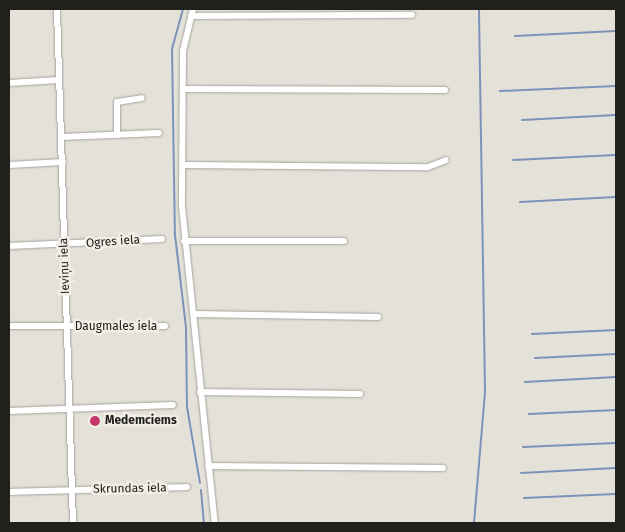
<!DOCTYPE html>
<meta charset="utf-8">
<style>
body{margin:0}
#map{position:relative;width:625px;height:532px;overflow:hidden;background:#e4e1d9;font-family:"Fira Sans",sans-serif}
div>[style]{position:absolute}
.stream>*{height:2px;margin:-1px;padding:0 1px;transform-origin:1px;border-radius:1px;background:#7d92b9}
.roads{filter:drop-shadow(0 0 1px #a6a39c) drop-shadow(0 0 1px #a6a39c)}
.street>*{height:6px;margin:-3px;padding:0 3px;transform-origin:3px;border-radius:3px;background:#fff}
.dots>*{width:14px;height:14px;translate:-50% -50%;box-sizing:border-box;border:2px solid #f1eee6;border-radius:50%}
span{translate:-50% -50%;white-space:nowrap;text-align:center;line-height:1.15;-webkit-text-stroke:5px #f1eee6;paint-order:stroke}
.street-label{font-size:12px;color:#21201d}
.poi-label{font-size:12px;color:#21201d;font-weight:700}
.left{translate:0 -50%;text-align:left}
.frame{position:absolute;inset:0;border:10px solid #21201d;pointer-events:none}
</style>
<div id="map">
<div class="stream">
<i style="left:183px;top:9px;width:41px;rotate:105.4deg"></i>
<i style="left:172px;top:49px;width:186px;rotate:89.1deg"></i>
<i style="left:175px;top:235px;width:93px;rotate:83.2deg"></i>
<i style="left:186px;top:327px;width:80px;rotate:89.3deg"></i>
<i style="left:187px;top:407px;width:77px;rotate:80.3deg"></i>
<i style="left:515px;top:36px;width:101px;rotate:-2.8deg"></i>
<i style="left:500px;top:91px;width:116px;rotate:-2.5deg"></i>
<i style="left:522px;top:120px;width:94px;rotate:-3deg"></i>
<i style="left:513px;top:160px;width:103px;rotate:-2.8deg"></i>
<i style="left:520px;top:202px;width:96px;rotate:-3deg"></i>
<i style="left:532px;top:334px;width:84px;rotate:-2.7deg"></i>
<i style="left:535px;top:358px;width:81px;rotate:-2.8deg"></i>
<i style="left:525px;top:382px;width:91px;rotate:-3.1deg"></i>
<i style="left:529px;top:414px;width:87px;rotate:-2.6deg"></i>
<i style="left:523px;top:447px;width:93px;rotate:-2.5deg"></i>
<i style="left:521px;top:473px;width:95px;rotate:-3deg"></i>
<i style="left:201px;top:490px;width:33px;rotate:85deg"></i>
<i style="left:524px;top:498px;width:92px;rotate:-2.5deg"></i>
<i style="left:474px;top:523px;width:131px;rotate:-85.2deg"></i>
<i style="left:485px;top:392px;width:383px;rotate:-90.9deg"></i>
</div>
<div class="roads">
<div class="street">
<i style="left:57px;top:9px;width:514px;rotate:88.22deg"></i>
<i style="left:193px;top:9px;width:43px;rotate:103.4deg"></i>
<i style="left:183px;top:51px;width:155px;rotate:90.4deg"></i>
<i style="left:182px;top:206px;width:319px;rotate:84.1deg"></i>
<i style="left:191px;top:16px;width:221px;rotate:-0.3deg"></i>
<i style="left:9px;top:83px;width:50px;rotate:-3.4deg"></i>
<i style="left:183px;top:89px;width:262px;rotate:0.2deg"></i>
<i style="left:117px;top:135px;width:33px;rotate:-90deg"></i>
<i style="left:117px;top:102px;width:25px;rotate:-9deg"></i>
<i style="left:62px;top:137px;width:97px;rotate:-2.4deg"></i>
<i style="left:9px;top:165px;width:54px;rotate:-3.2deg"></i>
<i style="left:184px;top:165px;width:244px;rotate:0.5deg"></i>
<i style="left:428px;top:167px;width:19px;rotate:-21deg"></i>
<i style="left:184px;top:241px;width:160px"></i>
<i style="left:9px;top:246px;width:153px;rotate:-2.6deg"></i>
<i style="left:194px;top:314px;width:184px;rotate:0.9deg"></i>
<i style="left:9px;top:326px;width:156px"></i>
<i style="left:200px;top:392px;width:160px;rotate:0.7deg"></i>
<i style="left:9px;top:411px;width:164px;rotate:-2.1deg"></i>
<i style="left:208px;top:466px;width:235px;rotate:0.5deg"></i>
<i style="left:9px;top:492px;width:178px;rotate:-1.6deg"></i>
</div>
</div>
<div class="dots">
<i style="left:95px;top:421px;background:#c3376c"></i>
</div>
<div class="street-label">
<span style="left:113px;top:242px;rotate:-4deg">Ogres iela</span>
<span style="left:65px;top:266px;rotate:-92deg">Ieviņu iela</span>
<span style="left:116px;top:327px">Daugmales iela</span>
<span style="left:130px;top:489px;rotate:-1deg">Skrundas iela</span>
</div>
<div class="poi-label">
<span class="left" style="left:105px;top:421px">Medemciems</span>
</div>
<div class="frame"></div>
</div>
